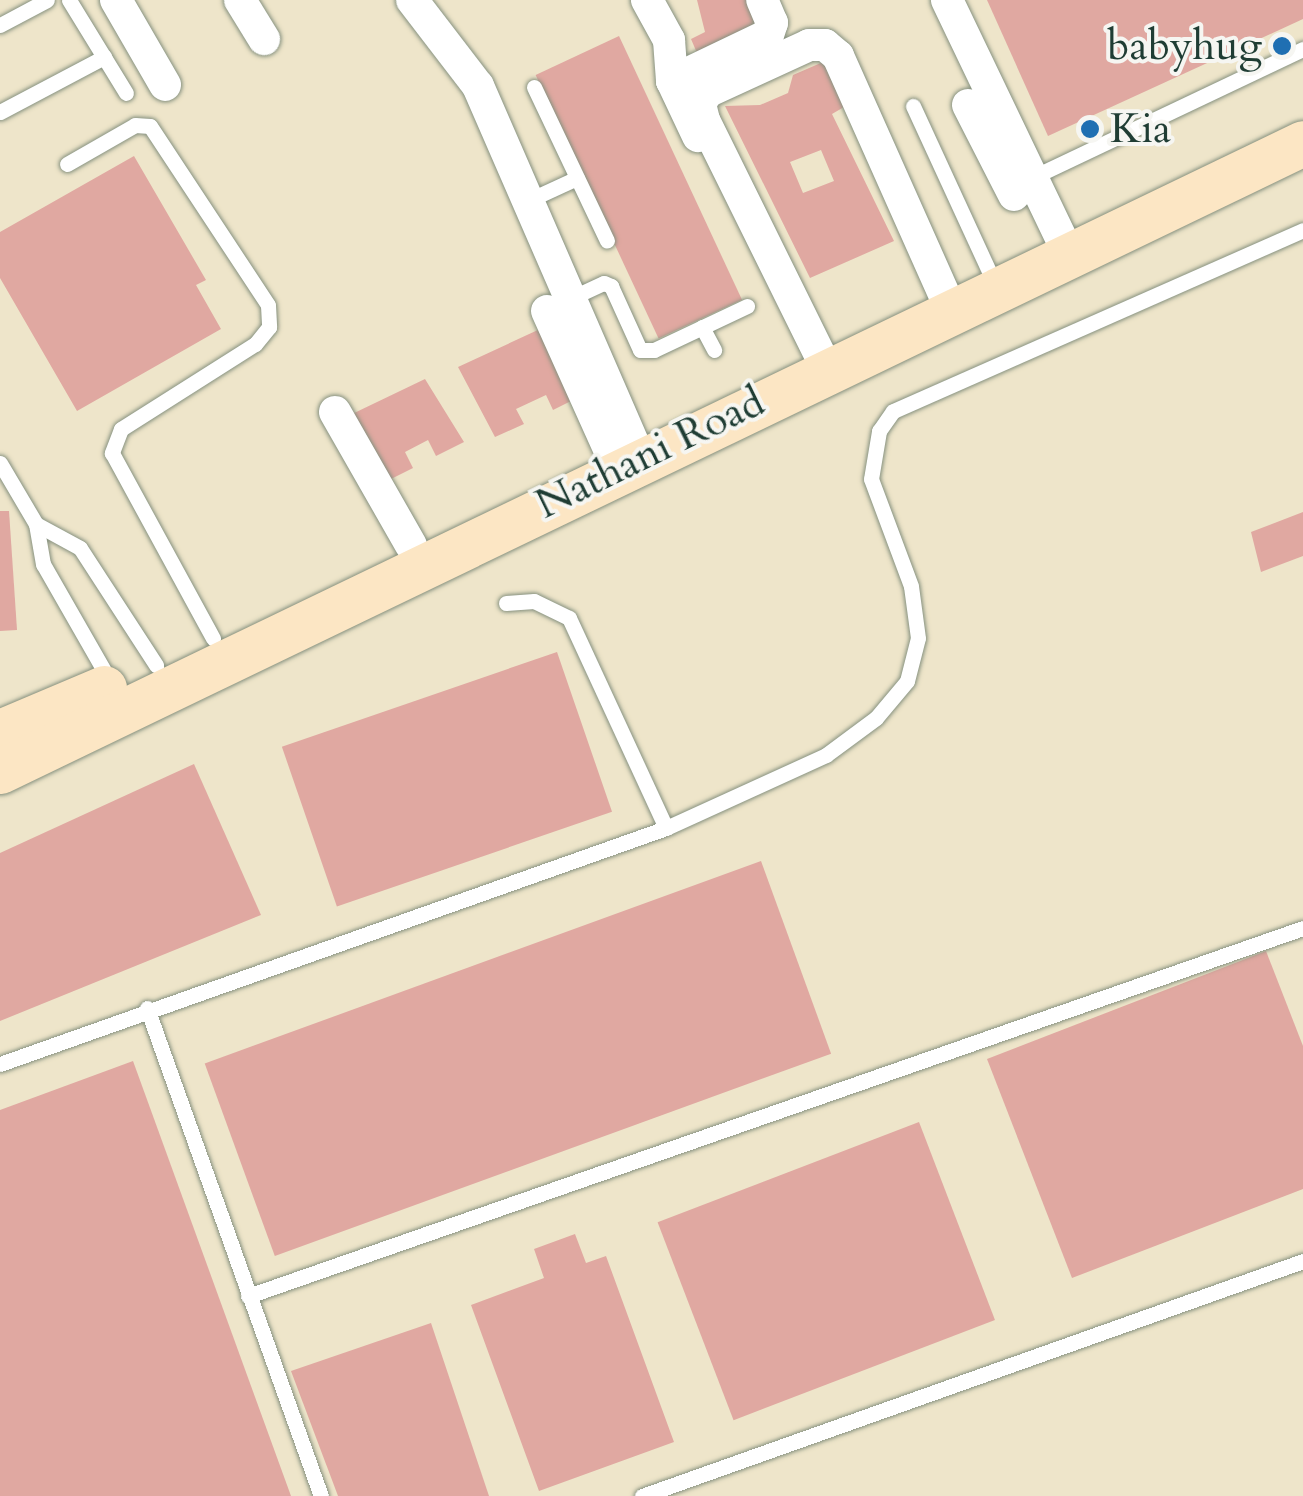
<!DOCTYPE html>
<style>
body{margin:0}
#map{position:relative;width:1303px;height:1496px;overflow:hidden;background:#eee5ca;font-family:Cardo,serif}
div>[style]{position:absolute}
.building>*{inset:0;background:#e0a8a1;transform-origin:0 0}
.roads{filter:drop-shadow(0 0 2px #86917f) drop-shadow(0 0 2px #86917f)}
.lane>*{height:15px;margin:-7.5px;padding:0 7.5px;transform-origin:7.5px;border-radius:7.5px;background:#fff}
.street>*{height:32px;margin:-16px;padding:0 16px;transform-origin:16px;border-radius:16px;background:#fff}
.secondary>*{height:45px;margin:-22.5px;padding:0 22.5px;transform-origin:22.5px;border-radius:22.5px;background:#fce6c4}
.dots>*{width:28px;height:28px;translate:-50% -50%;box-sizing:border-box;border:5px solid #f6f6f2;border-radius:50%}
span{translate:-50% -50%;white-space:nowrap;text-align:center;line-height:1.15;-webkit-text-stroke:8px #f6f6f2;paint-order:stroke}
.poi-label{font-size:42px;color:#1f3d34}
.right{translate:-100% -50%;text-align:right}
.left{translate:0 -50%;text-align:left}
.street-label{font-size:42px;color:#1f3d34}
</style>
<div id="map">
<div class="building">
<i style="clip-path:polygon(697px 0,757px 0,768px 22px,700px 60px,691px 39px,705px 32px)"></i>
<i style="clip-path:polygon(987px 0,1303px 0,1303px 19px,1048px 136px)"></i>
<i style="left:619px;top:36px;width:291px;height:92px;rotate:65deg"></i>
<i style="clip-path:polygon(evenodd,823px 62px,844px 107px,832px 114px,894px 241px,810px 278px,725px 106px,760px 105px,788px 93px,793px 75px,823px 62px,821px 150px,834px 181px,803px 193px,790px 162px,821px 150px)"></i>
<i style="clip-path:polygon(134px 156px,206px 280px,196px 285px,221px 329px,77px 411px,0 278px,0 232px)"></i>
<i style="clip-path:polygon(540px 329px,577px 398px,553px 410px,546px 395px,516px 409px,524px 424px,495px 437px,458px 367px)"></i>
<i style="clip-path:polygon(425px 379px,464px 442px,436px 456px,428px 440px,405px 452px,413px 468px,389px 480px,350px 415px)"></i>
<i style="clip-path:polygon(0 511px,9px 511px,17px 630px,0 631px)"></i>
<i style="clip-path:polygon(1303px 512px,1303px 556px,1261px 572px,1251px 532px)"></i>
<i style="left:557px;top:652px;width:169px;height:291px;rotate:71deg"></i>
<i style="clip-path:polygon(194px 764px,261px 915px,0 1021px,0 853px)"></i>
<i style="left:761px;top:861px;width:205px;height:592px;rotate:70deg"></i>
<i style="clip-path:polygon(1266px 951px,1303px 1046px,1303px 1189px,1072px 1278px,987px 1059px)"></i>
<i style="clip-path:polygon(133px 1061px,291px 1496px,0 1496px,0 1110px)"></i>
<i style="left:919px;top:1122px;width:212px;height:280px;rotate:69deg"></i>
<i style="clip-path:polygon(575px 1234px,586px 1263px,606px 1256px,674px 1442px,539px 1491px,471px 1305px,544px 1278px,534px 1249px)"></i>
<i style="clip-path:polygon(431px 1323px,489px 1496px,338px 1496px,291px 1371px)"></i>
</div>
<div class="roads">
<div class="lane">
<i style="left:69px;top:0;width:109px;rotate:58.5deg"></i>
<i style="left:0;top:25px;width:53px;rotate:-28deg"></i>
<i style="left:534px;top:87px;width:170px;rotate:64.6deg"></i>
<i style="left:913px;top:106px;width:196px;rotate:65.3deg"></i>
<i style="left:0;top:112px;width:118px;rotate:-27.9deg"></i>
<i style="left:67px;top:164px;width:78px;rotate:-29.8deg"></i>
<i style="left:135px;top:125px;width:15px;rotate:4deg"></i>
<i style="left:150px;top:126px;width:214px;rotate:56.6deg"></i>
<i style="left:268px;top:305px;width:22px;rotate:87deg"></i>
<i style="left:269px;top:327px;width:22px;rotate:129deg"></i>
<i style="left:255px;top:344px;width:159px;rotate:147.6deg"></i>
<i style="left:121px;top:429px;width:26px;rotate:111deg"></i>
<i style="left:112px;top:453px;width:211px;rotate:61.4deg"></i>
<i style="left:1031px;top:178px;width:301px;rotate:-25.4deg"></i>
<i style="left:527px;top:201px;width:55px;rotate:-24.7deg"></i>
<i style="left:569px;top:299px;width:38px;rotate:-25deg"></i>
<i style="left:604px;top:283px;width:8px;rotate:23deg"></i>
<i style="left:611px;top:286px;width:70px;rotate:65.6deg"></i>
<i style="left:640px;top:350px;width:14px"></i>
<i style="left:654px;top:350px;width:103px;rotate:-25.3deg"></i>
<i style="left:702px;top:327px;width:26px;rotate:62deg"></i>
<i style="left:0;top:463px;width:71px;rotate:59.5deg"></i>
<i style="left:36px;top:524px;width:41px;rotate:80.1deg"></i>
<i style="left:43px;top:564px;width:135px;rotate:60.2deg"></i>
<i style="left:36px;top:524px;width:50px;rotate:28.6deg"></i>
<i style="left:80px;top:548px;width:140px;rotate:57deg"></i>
<i style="left:506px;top:603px;width:28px;rotate:-4deg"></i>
<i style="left:534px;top:601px;width:39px;rotate:26deg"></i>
<i style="left:569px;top:618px;width:231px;rotate:65.2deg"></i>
<i style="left:147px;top:1008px;width:518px;rotate:70.38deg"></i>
<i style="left:0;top:1064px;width:707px;rotate:-19.51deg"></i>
<i style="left:666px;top:828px;width:176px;rotate:-24.5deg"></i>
<i style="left:826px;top:755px;width:62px;rotate:-36.5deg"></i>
<i style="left:876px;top:718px;width:48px;rotate:-50deg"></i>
<i style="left:907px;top:681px;width:44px;rotate:-75.7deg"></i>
<i style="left:918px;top:638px;width:52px;rotate:-97.7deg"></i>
<i style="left:911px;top:586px;width:114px;rotate:-110.5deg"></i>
<i style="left:871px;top:479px;width:49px;rotate:-80.5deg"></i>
<i style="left:879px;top:431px;width:24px;rotate:-55deg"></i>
<i style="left:893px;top:411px;width:448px;rotate:-23.8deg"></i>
<i style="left:248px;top:1296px;width:1117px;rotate:-19.23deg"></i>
<i style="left:642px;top:1496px;width:702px;rotate:-19.57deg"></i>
</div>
<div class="street">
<i style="left:116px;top:0;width:98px;rotate:60deg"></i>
<i style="left:240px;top:0;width:46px;rotate:58.4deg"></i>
<i style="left:412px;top:0;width:108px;rotate:52.5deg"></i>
<i style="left:478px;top:86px;width:406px;rotate:66.5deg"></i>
<i style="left:647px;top:0;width:46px;rotate:61.2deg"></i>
<i style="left:669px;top:40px;width:41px;rotate:85.8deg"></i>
<i style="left:672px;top:81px;width:61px;rotate:64.7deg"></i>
<i style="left:947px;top:0;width:280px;rotate:64.4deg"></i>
<i style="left:672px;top:81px;width:106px;rotate:-25.6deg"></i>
<i style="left:768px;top:35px;width:13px;rotate:-72deg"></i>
<i style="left:772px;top:23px;width:25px;rotate:-113deg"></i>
<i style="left:968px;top:105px;width:101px;rotate:62.9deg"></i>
<i style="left:547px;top:311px;width:173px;rotate:65.8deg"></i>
<i style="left:820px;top:355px;width:262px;rotate:-116.3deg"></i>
<i style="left:704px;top:120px;width:16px;rotate:-104deg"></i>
<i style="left:700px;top:104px;width:14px;rotate:-60deg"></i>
<i style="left:707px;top:92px;width:112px;rotate:-24.7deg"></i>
<i style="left:809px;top:45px;width:16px"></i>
<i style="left:825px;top:45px;width:17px;rotate:40deg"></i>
<i style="left:838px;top:56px;width:263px;rotate:66deg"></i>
<i style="left:335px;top:412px;width:153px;rotate:60.3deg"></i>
</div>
<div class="secondary">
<i style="left:0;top:732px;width:113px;rotate:-22.9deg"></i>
<i style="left:0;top:771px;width:1446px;rotate:-25.73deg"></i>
</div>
</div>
<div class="dots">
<i style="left:1282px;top:46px;background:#1f6fb2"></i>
<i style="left:1090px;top:129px;background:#1f6fb2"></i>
</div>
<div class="poi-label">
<span class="right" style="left:1262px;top:46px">babyhug</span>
<span class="left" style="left:1110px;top:129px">Kia</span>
</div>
<div class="street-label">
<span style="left:650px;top:453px;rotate:-26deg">Nathani Road</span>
</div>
</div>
